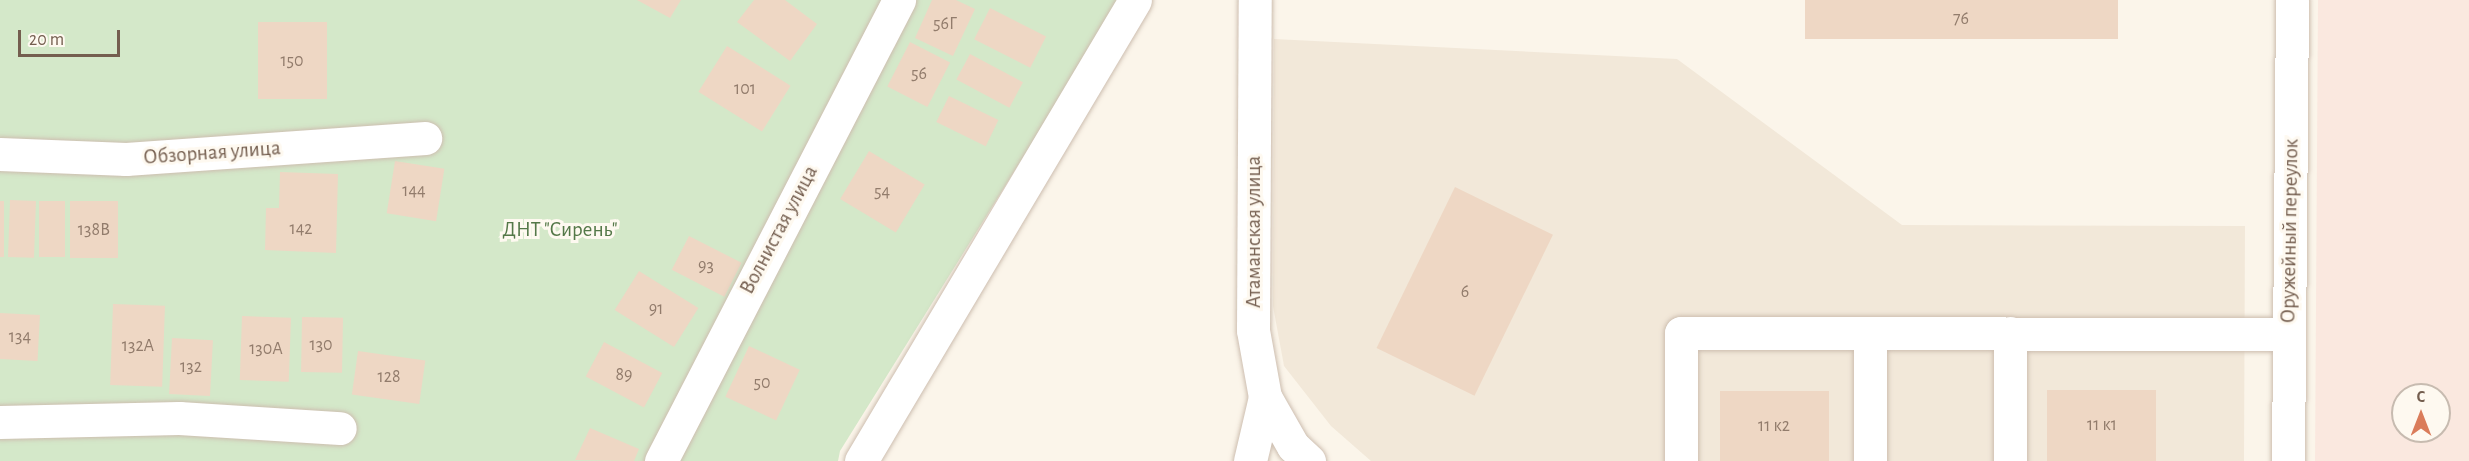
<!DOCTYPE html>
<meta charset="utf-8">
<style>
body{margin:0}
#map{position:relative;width:2469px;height:461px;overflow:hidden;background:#fbf5ea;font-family:"Alegreya Sans",sans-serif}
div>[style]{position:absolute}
.residential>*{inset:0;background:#f2e8d9}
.commercial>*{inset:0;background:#fae8df}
.green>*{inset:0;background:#d4e8c9}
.building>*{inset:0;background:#eed7c4;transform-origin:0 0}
.roads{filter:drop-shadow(0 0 2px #cdbeb0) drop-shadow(0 0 2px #cdbeb0)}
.minor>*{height:33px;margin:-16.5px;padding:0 16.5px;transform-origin:16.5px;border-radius:16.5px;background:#fff}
span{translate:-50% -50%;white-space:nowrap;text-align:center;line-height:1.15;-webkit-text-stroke:6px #fef9f0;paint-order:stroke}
.number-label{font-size:18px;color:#927c6c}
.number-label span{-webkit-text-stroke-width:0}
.street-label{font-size:21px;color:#745e4f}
.park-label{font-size:21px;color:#547848}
.north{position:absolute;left:2391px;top:383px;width:60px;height:60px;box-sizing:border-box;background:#fef9f0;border:2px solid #c7bbb0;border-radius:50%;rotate:0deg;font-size:16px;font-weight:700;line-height:24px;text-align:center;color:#745e4f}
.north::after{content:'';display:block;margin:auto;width:21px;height:27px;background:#da7c5a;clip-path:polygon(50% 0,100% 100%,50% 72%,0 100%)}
.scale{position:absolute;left:18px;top:30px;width:102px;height:27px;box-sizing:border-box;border:3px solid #745e4f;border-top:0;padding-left:8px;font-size:18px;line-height:21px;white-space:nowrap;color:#745e4f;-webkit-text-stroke:4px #fef9f0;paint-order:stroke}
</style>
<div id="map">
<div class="residential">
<i style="clip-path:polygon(1274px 39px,1677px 59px,1902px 225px,2245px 226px,2244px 461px,1371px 461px,1331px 426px,1284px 366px,1273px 306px)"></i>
</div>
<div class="commercial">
<i style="clip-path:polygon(evenodd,2318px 0,2469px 0,2469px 461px,2315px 461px,2318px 0,2403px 395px,2439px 395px,2439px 431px,2403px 431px,2403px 395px)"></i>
</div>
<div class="green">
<i style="clip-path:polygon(0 0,1121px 0,840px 451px,838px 461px,0 461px)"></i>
</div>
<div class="building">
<i style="clip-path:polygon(637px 0,681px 0,670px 18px)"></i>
<i style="clip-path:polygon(754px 0,785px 0,817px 24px,790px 61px,737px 22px)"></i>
<i style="clip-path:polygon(932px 0,956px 0,975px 9px,953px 56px,915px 38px)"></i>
<i style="left:1805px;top:0;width:313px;height:39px"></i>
<i style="left:990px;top:8px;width:63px;height:35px;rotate:27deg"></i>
<i style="left:258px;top:22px;width:69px;height:77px"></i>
<i style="left:910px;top:42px;width:45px;height:50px;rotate:27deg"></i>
<i style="left:727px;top:46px;width:75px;height:54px;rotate:32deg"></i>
<i style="left:970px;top:54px;width:60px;height:29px;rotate:28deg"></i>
<i style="left:949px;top:96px;width:55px;height:29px;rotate:26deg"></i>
<i style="left:869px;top:151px;width:65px;height:56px;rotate:31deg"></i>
<i style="left:395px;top:161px;width:50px;height:53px;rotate:9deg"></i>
<i style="clip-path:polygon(280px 172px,338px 174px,336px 253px,265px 250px,266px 208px,279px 208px)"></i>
<i style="left:1455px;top:187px;width:109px;height:179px;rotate:26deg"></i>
<i style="left:10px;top:200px;width:26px;height:57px;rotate:2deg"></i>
<i style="left:0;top:201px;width:4px;height:56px"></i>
<i style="left:39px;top:201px;width:26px;height:56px"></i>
<i style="left:70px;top:201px;width:48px;height:57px"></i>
<i style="left:689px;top:236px;width:59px;height:38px;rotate:27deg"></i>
<i style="left:639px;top:271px;width:70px;height:46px;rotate:32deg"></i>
<i style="left:113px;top:304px;width:52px;height:81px;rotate:2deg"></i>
<i style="left:0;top:313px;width:40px;height:46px;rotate:3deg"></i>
<i style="left:242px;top:316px;width:49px;height:64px;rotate:2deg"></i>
<i style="left:302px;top:317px;width:41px;height:55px;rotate:1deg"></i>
<i style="left:172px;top:338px;width:41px;height:56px;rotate:3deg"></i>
<i style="left:604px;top:342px;width:66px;height:39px;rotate:28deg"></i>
<i style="left:749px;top:346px;width:56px;height:56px;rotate:25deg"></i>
<i style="left:358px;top:351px;width:68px;height:44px;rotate:8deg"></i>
<i style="left:2047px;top:390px;width:109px;height:71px"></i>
<i style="left:1720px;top:391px;width:109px;height:70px"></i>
<i style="clip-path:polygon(590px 428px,639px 449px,634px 461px,575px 460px)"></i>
</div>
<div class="roads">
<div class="minor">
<i style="left:0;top:154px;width:126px;rotate:2.3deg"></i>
<i style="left:126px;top:159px;width:300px;rotate:-4deg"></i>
<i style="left:1870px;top:333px;width:128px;rotate:90deg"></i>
<i style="left:1265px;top:397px;width:56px;rotate:60.3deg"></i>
<i style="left:1293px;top:446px;width:22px;rotate:43deg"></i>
<i style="left:0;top:422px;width:179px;rotate:-1.3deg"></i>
<i style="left:179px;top:418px;width:161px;rotate:3.6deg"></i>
<i style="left:661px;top:461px;width:519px;rotate:-62.69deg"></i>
<i style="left:861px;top:461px;width:536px;rotate:-59.27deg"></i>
<i style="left:1250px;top:461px;width:66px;rotate:-76.8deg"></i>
<i style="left:1265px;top:397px;width:68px;rotate:-100.2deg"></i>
<i style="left:1253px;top:330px;width:330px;rotate:-89.7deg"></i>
<i style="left:1681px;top:461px;width:128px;rotate:-90deg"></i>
<i style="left:1681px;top:333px;width:608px;rotate:0.09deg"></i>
<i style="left:2010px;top:461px;width:128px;rotate:-90deg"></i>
<i style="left:2288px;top:461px;width:461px;rotate:-89.5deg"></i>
</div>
</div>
<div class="number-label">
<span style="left:1961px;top:19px">76</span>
<span style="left:945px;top:24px">56Г</span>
<span style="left:292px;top:61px">150</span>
<span style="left:919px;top:74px">56</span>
<span style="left:745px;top:89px">101</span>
<span style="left:414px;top:191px">144</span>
<span style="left:882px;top:192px">54</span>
<span style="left:301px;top:229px">142</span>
<span style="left:94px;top:230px">138В</span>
<span style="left:706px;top:266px">93</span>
<span style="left:1465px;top:292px">6</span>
<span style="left:656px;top:309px">91</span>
<span style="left:20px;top:337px">134</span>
<span style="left:321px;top:345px">130</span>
<span style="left:138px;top:346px">132А</span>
<span style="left:266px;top:349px">130А</span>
<span style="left:191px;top:367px">132</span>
<span style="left:624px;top:375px">89</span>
<span style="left:389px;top:377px">128</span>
<span style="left:762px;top:383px">50</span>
<span style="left:2102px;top:425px">11 к1</span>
<span style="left:1774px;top:426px">11 к2</span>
</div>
<div class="street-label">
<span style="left:212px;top:153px;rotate:-4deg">Обзорная улица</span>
<span style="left:779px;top:230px;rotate:-62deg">Волнистая улица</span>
<span style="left:2290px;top:231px;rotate:-89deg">Оружейный переулок</span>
<span style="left:1254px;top:232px;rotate:-90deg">Атаманская улица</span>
</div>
<div class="park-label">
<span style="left:560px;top:230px">ДНТ "Сирень"</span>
</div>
<div class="north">С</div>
<div class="scale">20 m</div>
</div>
